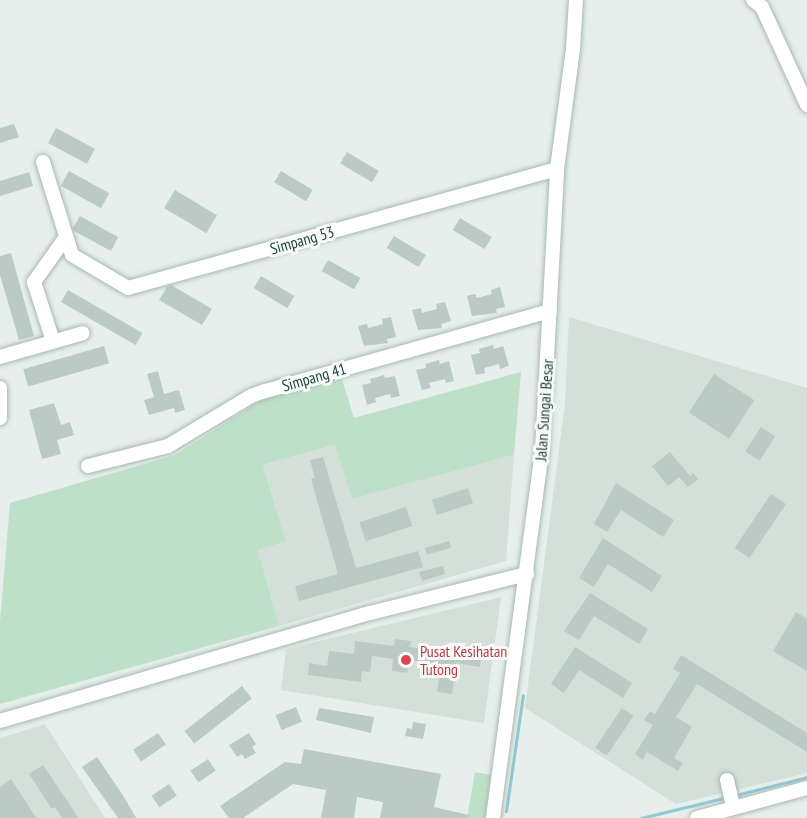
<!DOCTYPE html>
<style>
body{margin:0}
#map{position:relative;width:807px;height:818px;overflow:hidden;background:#e6efeb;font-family:"PT Sans Narrow",sans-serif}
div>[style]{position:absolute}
.built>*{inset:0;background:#d4dfda}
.green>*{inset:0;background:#bfe0c8}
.stream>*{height:3px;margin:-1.5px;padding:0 1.5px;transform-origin:1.5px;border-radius:1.5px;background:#8ec9d4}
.building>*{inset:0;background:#bbcac4;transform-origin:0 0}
.roads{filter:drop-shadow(0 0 2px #a8b8b2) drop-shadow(0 0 2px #a8b8b2)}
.minor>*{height:14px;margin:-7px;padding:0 7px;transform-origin:7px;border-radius:7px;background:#fff}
.dots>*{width:16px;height:16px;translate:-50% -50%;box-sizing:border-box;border:3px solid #f7fbf9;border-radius:50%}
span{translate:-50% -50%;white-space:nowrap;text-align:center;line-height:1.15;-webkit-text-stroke:6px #f7fbf9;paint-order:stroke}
.street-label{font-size:16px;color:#24423a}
.health-label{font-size:16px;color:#be3a42}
.left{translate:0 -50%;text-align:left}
</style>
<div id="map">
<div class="built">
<i style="clip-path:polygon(569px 317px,807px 388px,807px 773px,676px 804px,525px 708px,565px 404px)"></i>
<i style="clip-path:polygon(336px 445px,352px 499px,514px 455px,506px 561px,279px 626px,258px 550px,286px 542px,263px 465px)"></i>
<i style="clip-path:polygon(501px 597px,484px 723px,281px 690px,286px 649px)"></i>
<i style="clip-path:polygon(45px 724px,105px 818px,0 818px,0 738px)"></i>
</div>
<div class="green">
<i style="clip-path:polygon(521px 372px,514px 455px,352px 499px,335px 445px,263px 465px,286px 542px,258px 550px,279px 626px,0 704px,0 622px,10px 503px,175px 455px,261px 400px,342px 379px,354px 418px)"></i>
<i style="clip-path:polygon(475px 772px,491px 775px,485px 818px,467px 818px)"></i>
</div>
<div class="stream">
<i style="left:736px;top:795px;width:73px;rotate:-14.2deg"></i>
<i style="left:506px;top:811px;width:117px;rotate:-81.7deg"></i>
<i style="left:641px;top:818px;width:89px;rotate:-13.7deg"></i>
</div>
<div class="building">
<i style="clip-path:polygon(14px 124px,19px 137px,0 143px,0 128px)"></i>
<i style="left:56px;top:128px;width:44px;height:17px;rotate:28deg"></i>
<i style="left:347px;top:152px;width:37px;height:13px;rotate:31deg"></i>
<i style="left:69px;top:171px;width:46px;height:17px;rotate:29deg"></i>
<i style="left:281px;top:171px;width:37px;height:13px;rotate:31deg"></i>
<i style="clip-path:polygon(29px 172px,33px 186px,0 196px,0 181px)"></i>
<i style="left:175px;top:190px;width:49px;height:21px;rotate:31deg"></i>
<i style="clip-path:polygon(80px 216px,118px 237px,111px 251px,74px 231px,73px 228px)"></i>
<i style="left:460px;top:218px;width:37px;height:14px;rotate:31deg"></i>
<i style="left:394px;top:236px;width:37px;height:14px;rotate:31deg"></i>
<i style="clip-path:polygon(11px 253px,34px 336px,19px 340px,0 275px,0 256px)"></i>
<i style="left:328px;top:260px;width:37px;height:13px;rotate:29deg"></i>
<i style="left:261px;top:276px;width:39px;height:14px;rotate:31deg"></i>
<i style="clip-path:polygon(171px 285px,212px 309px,202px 325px,159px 300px,167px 287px)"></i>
<i style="clip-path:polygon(500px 287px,505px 307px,496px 309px,497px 313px,472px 316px,467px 296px,475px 294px,477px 298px,492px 294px,491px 290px)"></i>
<i style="left:68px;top:290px;width:86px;height:14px;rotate:30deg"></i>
<i style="clip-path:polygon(445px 302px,451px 321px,441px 324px,442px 328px,418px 330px,412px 310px,421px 308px,422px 313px,437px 309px,436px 304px)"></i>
<i style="clip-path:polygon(391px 317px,396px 337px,387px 339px,388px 343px,364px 346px,358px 326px,367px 324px,368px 328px,383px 324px,382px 319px)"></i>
<i style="clip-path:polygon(493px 345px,494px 349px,503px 346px,509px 366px,500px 369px,499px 364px,484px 368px,485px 373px,476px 375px,471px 355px,480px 353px,479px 349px)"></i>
<i style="left:104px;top:346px;width:18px;height:84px;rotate:74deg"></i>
<i style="clip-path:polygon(439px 360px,440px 364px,449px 361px,454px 381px,446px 383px,445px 379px,429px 383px,431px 388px,422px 390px,416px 370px,426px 368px,425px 364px)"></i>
<i style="clip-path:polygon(158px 371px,164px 394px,179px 390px,185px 410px,175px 413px,174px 408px,149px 415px,144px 400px,154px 397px,147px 374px)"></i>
<i style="left:714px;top:374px;width:48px;height:46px;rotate:33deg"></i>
<i style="clip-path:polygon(384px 375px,385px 378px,395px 376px,400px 396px,391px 398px,390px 394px,375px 398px,376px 402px,367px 405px,362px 385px,371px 383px,370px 379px)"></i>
<i style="clip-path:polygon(54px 403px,61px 425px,70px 422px,74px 435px,57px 440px,61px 454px,42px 459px,29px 410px)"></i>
<i style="left:761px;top:427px;width:17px;height:29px;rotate:33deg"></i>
<i style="clip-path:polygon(670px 452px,690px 476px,693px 473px,698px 479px,688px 487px,679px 477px,668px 486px,652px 466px)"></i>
<i style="clip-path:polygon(323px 457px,356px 568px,418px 551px,423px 567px,299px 601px,295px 586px,338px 574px,311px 479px,315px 478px,310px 460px)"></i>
<i style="clip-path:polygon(616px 483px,674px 520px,663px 537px,621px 510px,607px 532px,594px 524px)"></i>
<i style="left:468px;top:488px;width:16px;height:38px;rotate:72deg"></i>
<i style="left:771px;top:494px;width:18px;height:65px;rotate:34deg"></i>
<i style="left:406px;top:507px;width:20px;height:49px;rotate:72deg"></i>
<i style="clip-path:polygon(603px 538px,662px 576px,652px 592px,608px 564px,594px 587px,579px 578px)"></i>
<i style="left:449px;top:541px;width:7px;height:25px;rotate:74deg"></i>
<i style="clip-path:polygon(443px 566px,445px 574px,422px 581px,419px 572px)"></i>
<i style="clip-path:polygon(590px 593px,648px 629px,639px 644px,594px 616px,579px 640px,564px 631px)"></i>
<i style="clip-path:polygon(796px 612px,807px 619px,807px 671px,773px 651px)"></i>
<i style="clip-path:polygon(395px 639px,411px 641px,410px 647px,443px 652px,444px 647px,482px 653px,480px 667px,456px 663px,452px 694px,437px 692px,441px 666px,409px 660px,407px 673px,392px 671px,393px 659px,372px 656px,370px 672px,362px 671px,361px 682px,308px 675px,309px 663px,327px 666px,329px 651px,354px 654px,355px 641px,394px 646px)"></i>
<i style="clip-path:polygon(575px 647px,632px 683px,623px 698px,579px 670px,564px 693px,551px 684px)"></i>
<i style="clip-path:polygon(681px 655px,807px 733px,807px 752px,697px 684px,676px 717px,692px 727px,674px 758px,683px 763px,678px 771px,647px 752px,643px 760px,635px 754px,653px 725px,644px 720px,650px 711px,655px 714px,680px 673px,673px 669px)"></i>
<i style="left:242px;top:686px;width:16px;height:73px;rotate:52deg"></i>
<i style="left:296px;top:707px;width:16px;height:22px;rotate:68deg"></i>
<i style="clip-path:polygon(319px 708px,374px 717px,371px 733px,316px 720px)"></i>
<i style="left:622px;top:708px;width:14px;height:48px;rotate:34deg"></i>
<i style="clip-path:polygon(413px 722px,426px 724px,423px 739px,405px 736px,407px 728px,412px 729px)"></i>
<i style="left:158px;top:733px;width:14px;height:30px;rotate:56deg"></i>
<i style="clip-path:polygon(249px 733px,256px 744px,252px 747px,256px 753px,245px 759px,242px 754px,237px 757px,229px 745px)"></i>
<i style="clip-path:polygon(304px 749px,441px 774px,434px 807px,469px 815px,469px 818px,380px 818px,383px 802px,357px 797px,354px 818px,321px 818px,326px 790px,293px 784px,243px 818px,229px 818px,220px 806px,285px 762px,301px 764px)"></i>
<i style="clip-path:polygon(97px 757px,124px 797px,136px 818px,118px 818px,82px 767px)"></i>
<i style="left:208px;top:759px;width:14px;height:21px;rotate:56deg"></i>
<i style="clip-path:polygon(43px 765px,70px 805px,78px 818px,62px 818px,55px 807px,52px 809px,29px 774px)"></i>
<i style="clip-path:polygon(11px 779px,26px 802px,36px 818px,0 818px,0 787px)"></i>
<i style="left:169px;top:784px;width:14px;height:21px;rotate:56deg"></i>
</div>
<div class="roads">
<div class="minor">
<i style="left:753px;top:0;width:11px;rotate:38deg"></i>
<i style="left:762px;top:7px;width:108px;rotate:65.3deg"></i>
<i style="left:43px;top:162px;width:97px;rotate:72.7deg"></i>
<i style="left:72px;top:255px;width:65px;rotate:30.5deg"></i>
<i style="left:128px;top:288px;width:445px;rotate:-15.5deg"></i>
<i style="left:53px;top:341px;width:62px;rotate:-107.9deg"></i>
<i style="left:34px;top:282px;width:55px;rotate:-54.6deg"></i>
<i style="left:0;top:357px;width:86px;rotate:-16.1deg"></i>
<i style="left:0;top:388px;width:30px;rotate:90deg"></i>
<i style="left:88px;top:466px;width:82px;rotate:-14deg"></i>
<i style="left:168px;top:446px;width:97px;rotate:-31.1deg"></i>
<i style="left:251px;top:396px;width:15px;rotate:-20deg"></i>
<i style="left:265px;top:391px;width:296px;rotate:-15.7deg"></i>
<i style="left:0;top:721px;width:385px;rotate:-16.3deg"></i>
<i style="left:370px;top:613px;width:162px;rotate:-14deg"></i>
<i style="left:727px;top:780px;width:28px;rotate:77deg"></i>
<i style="left:493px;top:818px;width:371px;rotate:-82.4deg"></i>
<i style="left:542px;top:450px;width:281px;rotate:-86.9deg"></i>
<i style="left:557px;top:169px;width:121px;rotate:-82.4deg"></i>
<i style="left:573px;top:49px;width:49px;rotate:-86.5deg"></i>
<i style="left:697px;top:818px;width:114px;rotate:-15.3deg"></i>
</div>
</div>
<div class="dots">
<i style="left:406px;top:660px;background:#e0444e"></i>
</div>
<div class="street-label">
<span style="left:302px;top:240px;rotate:-16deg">Simpang 53</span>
<span style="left:314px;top:377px;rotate:-16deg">Simpang 41</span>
<span style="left:544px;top:410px;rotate:-86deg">Jalan Sungai Besar</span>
</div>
<div class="health-label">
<span class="left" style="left:420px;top:660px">Pusat Kesihatan<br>Tutong</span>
</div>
</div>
